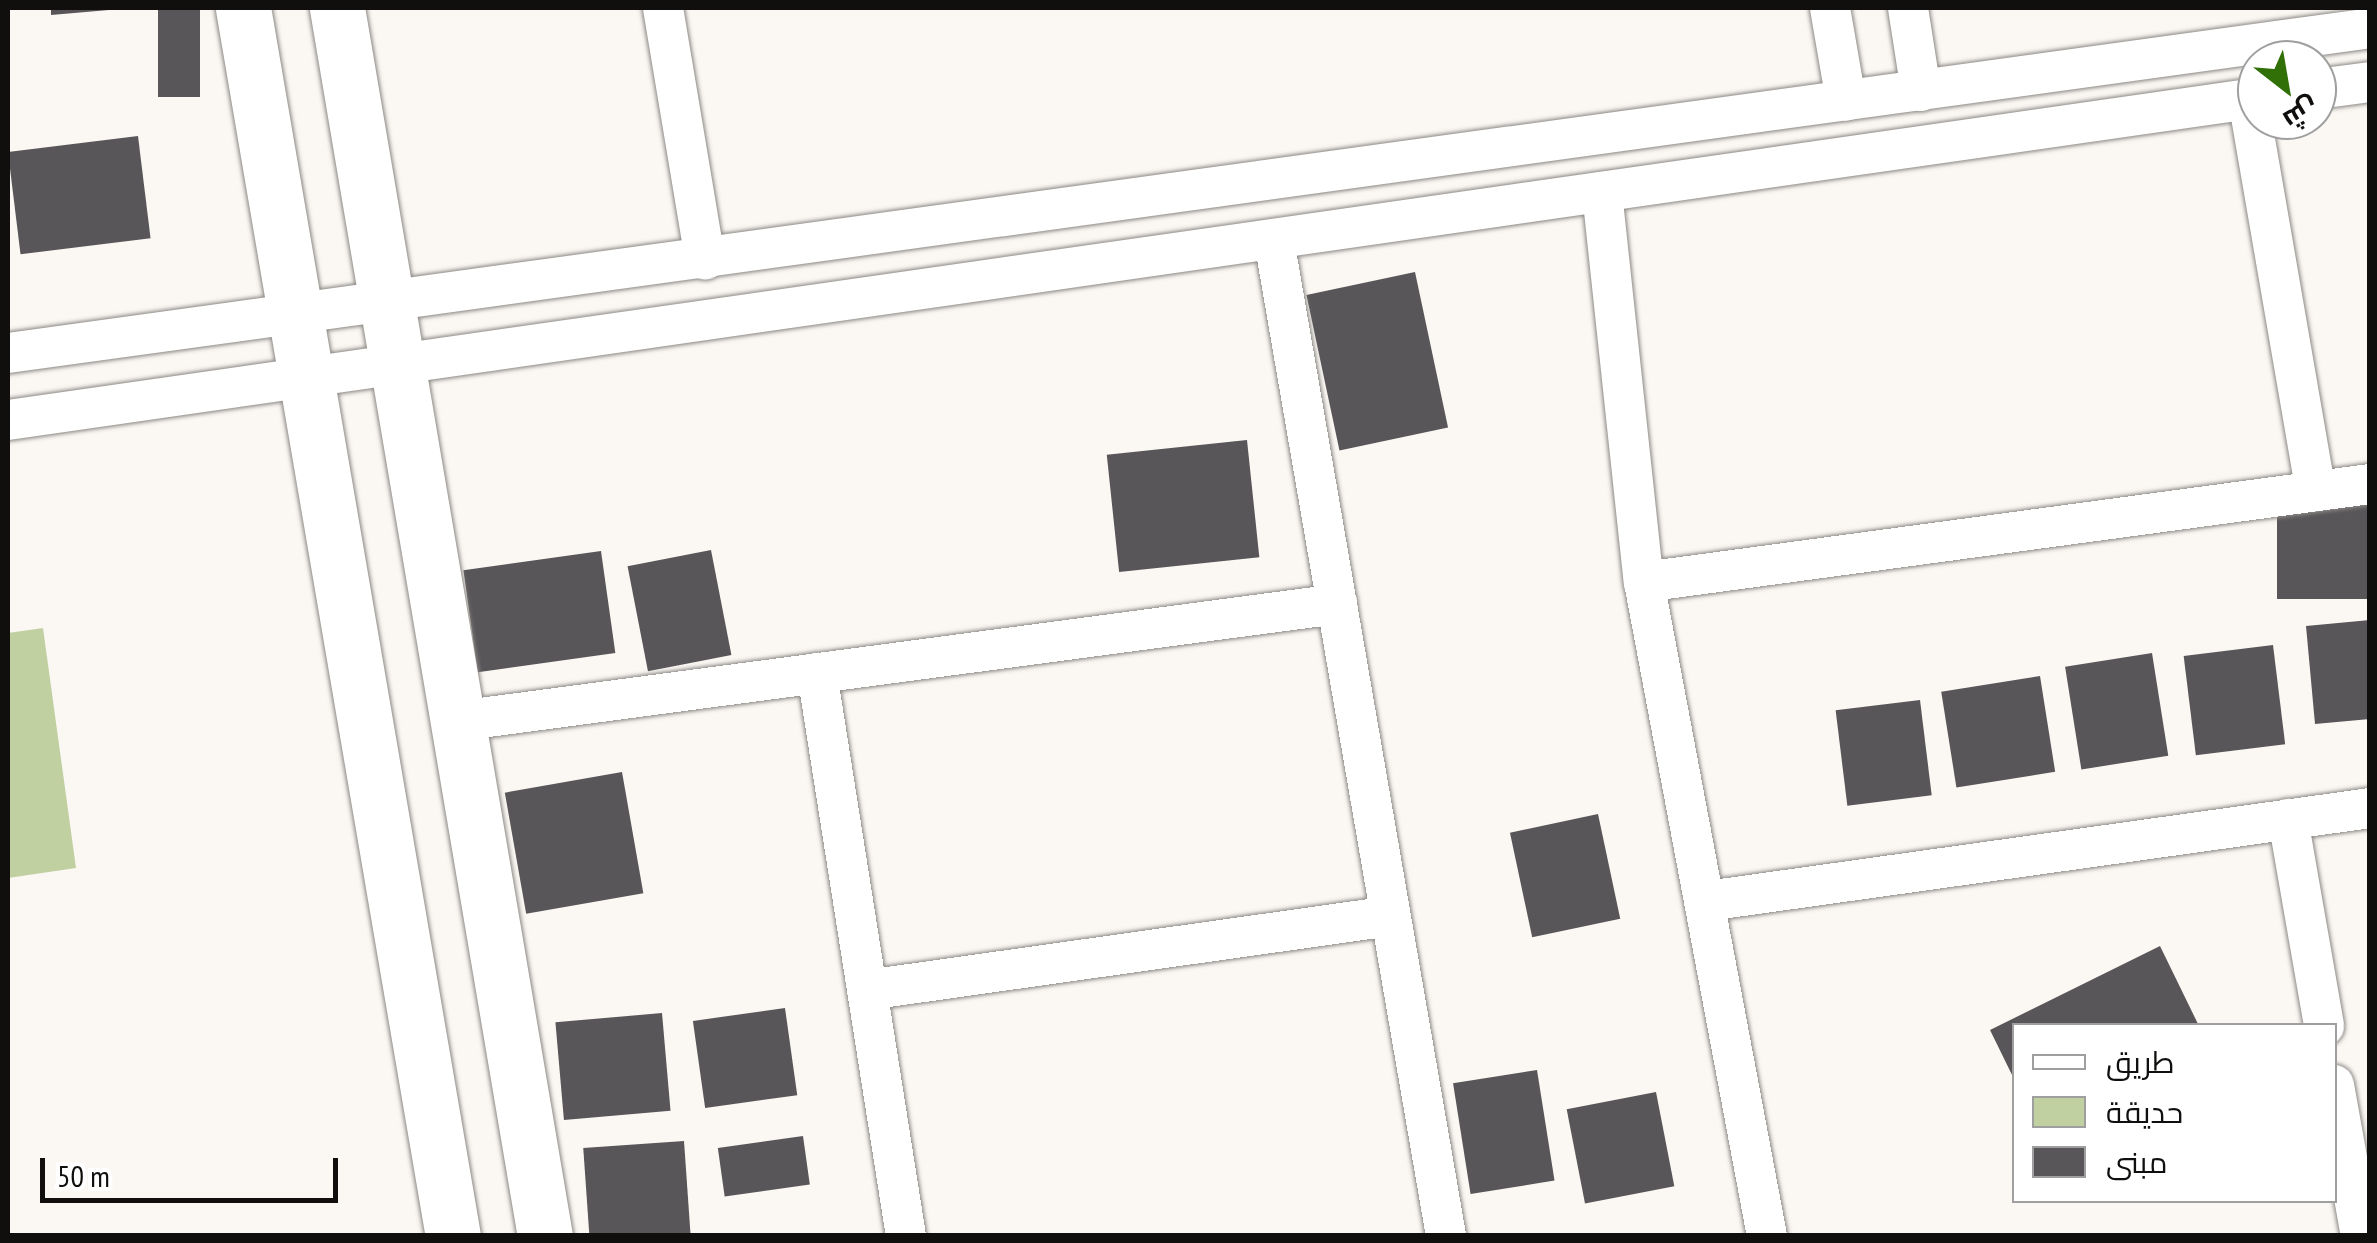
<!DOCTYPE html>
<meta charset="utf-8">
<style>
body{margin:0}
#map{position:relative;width:2377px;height:1243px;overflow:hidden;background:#fbf8f4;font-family:"PT Sans Narrow",Cairo,sans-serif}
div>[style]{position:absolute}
.green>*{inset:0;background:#c1d0a1}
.building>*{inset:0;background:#595659;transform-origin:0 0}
.roads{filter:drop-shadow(0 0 2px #8c8985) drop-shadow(0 0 2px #8c8985)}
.street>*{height:40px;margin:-20px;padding:0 20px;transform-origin:20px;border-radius:20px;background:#fff}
.secondary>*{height:55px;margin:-27.5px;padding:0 27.5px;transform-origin:27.5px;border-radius:27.5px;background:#fff}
span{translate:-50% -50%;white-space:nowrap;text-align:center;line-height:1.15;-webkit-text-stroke:10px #fff;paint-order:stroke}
.frame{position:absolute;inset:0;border:10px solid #100f0e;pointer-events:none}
.legend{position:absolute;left:2012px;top:1023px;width:325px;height:180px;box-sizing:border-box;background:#fff;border:2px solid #9f9f9f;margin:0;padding:12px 18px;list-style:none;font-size:30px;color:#100f0e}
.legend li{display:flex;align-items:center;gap:20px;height:50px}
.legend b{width:50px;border:2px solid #9f9f9f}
.north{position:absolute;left:2237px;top:40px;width:100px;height:100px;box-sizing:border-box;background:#fff;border:2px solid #9f9f9f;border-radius:50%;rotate:149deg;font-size:28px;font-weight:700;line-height:40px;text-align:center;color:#100f0e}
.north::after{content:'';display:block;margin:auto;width:35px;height:45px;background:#307006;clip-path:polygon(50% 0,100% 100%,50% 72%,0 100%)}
.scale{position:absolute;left:40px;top:1158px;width:298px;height:45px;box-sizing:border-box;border:5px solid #100f0e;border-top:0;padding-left:12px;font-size:30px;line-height:35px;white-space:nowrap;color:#100f0e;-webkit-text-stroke:8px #fff;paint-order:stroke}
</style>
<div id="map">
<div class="green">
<i style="clip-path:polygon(43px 628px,76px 868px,8px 878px,8px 633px)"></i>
</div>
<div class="building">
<i style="clip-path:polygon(51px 8px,109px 8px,109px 10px,51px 15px)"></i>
<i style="left:158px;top:8px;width:42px;height:89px"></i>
<i style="left:138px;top:136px;width:103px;height:131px;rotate:83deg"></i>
<i style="left:1415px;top:272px;width:159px;height:111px;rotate:78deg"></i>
<i style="left:1247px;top:440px;width:118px;height:141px;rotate:84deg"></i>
<i style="left:2370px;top:501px;width:98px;height:93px;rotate:90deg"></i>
<i style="left:711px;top:550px;width:107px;height:85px;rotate:79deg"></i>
<i style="left:601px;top:551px;width:103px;height:139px;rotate:82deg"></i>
<i style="clip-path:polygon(2370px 620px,2370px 719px,2315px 724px,2306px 626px)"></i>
<i style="left:2273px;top:645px;width:100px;height:90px;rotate:83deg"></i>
<i style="left:2152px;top:653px;width:104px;height:88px;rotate:81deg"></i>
<i style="left:2040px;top:676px;width:97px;height:100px;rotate:81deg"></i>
<i style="left:1920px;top:700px;width:96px;height:85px;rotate:83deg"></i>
<i style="left:622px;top:772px;width:123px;height:119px;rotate:80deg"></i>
<i style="left:1598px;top:814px;width:107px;height:90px;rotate:78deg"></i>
<i style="clip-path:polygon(2160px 946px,2199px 1026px,2014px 1026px,2014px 1079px,1990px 1030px)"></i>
<i style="left:785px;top:1008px;width:88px;height:93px;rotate:82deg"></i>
<i style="left:662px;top:1013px;width:98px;height:107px;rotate:85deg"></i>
<i style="left:1537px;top:1070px;width:112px;height:85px;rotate:81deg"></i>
<i style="left:1656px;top:1092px;width:96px;height:91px;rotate:79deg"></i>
<i style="left:803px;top:1136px;width:49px;height:86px;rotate:82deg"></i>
<i style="left:684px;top:1141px;width:95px;height:101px;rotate:86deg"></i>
</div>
<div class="roads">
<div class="street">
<i style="left:663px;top:8px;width:255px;rotate:80.5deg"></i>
<i style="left:1830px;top:8px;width:94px;rotate:80.2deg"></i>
<i style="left:1908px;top:8px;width:84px;rotate:81.1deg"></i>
<i style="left:2317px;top:89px;width:53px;rotate:-7.5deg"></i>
<i style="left:2248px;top:99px;width:398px;rotate:80.2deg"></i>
<i style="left:1602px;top:192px;width:392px;rotate:83.9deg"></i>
<i style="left:1644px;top:582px;width:665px;rotate:79.35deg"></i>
<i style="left:1274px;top:240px;width:1011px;rotate:80.2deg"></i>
<i style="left:8px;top:353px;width:2384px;rotate:-7.83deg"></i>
<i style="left:8px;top:420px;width:2272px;rotate:-8.15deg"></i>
<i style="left:1644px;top:582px;width:733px;rotate:-7.69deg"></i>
<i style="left:817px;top:673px;width:570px;rotate:81.02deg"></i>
<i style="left:458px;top:721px;width:887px;rotate:-7.58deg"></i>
<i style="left:2288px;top:819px;width:210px;rotate:80.1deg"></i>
<i style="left:1707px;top:901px;width:669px;rotate:-7.98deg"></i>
<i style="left:867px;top:990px;width:529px;rotate:-8.04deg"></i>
<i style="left:2334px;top:1085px;width:153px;rotate:79.9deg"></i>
</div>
<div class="secondary">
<i style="left:243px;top:8px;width:1246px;rotate:80.3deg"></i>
<i style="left:337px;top:8px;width:1245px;rotate:80.39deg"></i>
</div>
</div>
<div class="frame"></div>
<ul class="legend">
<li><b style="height:12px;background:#fff"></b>طريق</li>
<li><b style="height:28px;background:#c1d0a1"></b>حديقة</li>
<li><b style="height:28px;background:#595659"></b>مبنى</li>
</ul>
<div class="north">ش</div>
<div class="scale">50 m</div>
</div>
